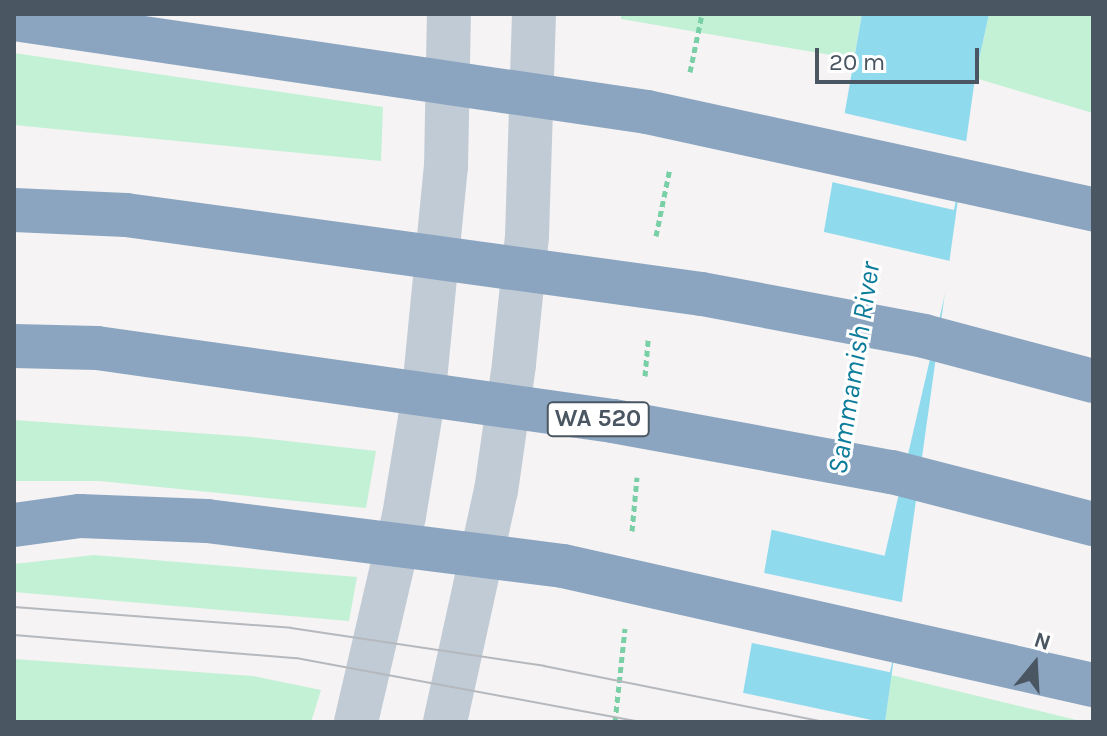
<!DOCTYPE html>
<style>
body{margin:0}
#map{position:relative;width:1107px;height:736px;overflow:hidden;background:#f5f3f3;font-family:Karla,sans-serif}
div>[style]{position:absolute}
.green>*{inset:0;background:#c3f1d5}
.water>*{inset:0;background:#90daee}
.pier>*{inset:0;background:#f5f3f3;transform-origin:0 0}
.path>*{height:5px;margin-top:-2.5px;transform-origin:0;background:repeating-linear-gradient(90deg,#7ad0a6 0 6px,transparent 0 10px)}
.secondary>*{height:44px;margin:-22px;padding:0 22px;transform-origin:22px;border-radius:22px;background:#c1cbd6}
.motorway>*{height:44px;margin:-22px;padding:0 22px;transform-origin:22px;border-radius:22px;background:#8ba5c1}
.tram>*{height:2px;margin:-1px;padding:0 1px;transform-origin:1px;border-radius:1px;background:#b5b8bd}
span{translate:-50% -50%;white-space:nowrap;text-align:center;line-height:1.15;-webkit-text-stroke:6px #fff;paint-order:stroke}
.shield-label span{padding:2px 6px;background:#fff;border:2px solid;border-radius:6px;-webkit-text-stroke-width:0}
.shield-label{font-size:24px;color:#4a5661;font-weight:700}
.water-label{font-size:28px;color:#0c7c9b;font-style:italic}
.frame{position:absolute;inset:0;border:16px solid #4a5661;pointer-events:none}
.north{position:absolute;left:995px;top:624px;width:80px;height:80px;-webkit-text-stroke:6px #fff;paint-order:stroke;rotate:18deg;font-size:22px;font-weight:700;line-height:32px;text-align:center;color:#4a5661}
.north::after{content:'';display:block;margin:auto;width:28px;height:36px;background:#4a5661;clip-path:polygon(50% 0,100% 100%,50% 72%,0 100%)}
.scale{position:absolute;left:815px;top:48px;width:164px;height:36px;box-sizing:border-box;border:4px solid #4a5661;border-top:0;padding-left:10px;font-size:24px;line-height:28px;white-space:nowrap;color:#4a5661;-webkit-text-stroke:6px #fff;paint-order:stroke}
</style>
<div id="map">
<div class="green">
<i style="clip-path:polygon(621px 14px,862px 14px,854px 59px,621px 19px)"></i>
<i style="clip-path:polygon(989px 14px,1093px 14px,1093px 113px,975px 78px)"></i>
<i style="clip-path:polygon(14px 53px,383px 107px,381px 161px,14px 125px)"></i>
<i style="clip-path:polygon(14px 420px,252px 437px,376px 451px,366px 508px,100px 481px,14px 481px)"></i>
<i style="clip-path:polygon(94px 555px,357px 577px,349px 621px,14px 592px,14px 564px)"></i>
<i style="clip-path:polygon(14px 659px,253px 676px,321px 690px,311px 722px,14px 722px)"></i>
<i style="clip-path:polygon(891px 675px,1085px 722px,885px 722px)"></i>
</div>
<div class="water">
<i style="clip-path:polygon(862px 14px,989px 14px,975px 78px,885px 722px,738px 722px)"></i>
</div>
<div class="pier">
<i style="left:840px;top:112px;width:133px;height:70px;rotate:13deg"></i>
<i style="left:820px;top:231px;width:136px;height:302px;rotate:13deg"></i>
<i style="left:760px;top:572px;width:148px;height:71px;rotate:12deg"></i>
<i style="clip-path:polygon(739px 692px,881px 722px,734px 722px)"></i>
</div>
<div class="path">
<i style="left:690px;top:72px;width:59px;rotate:-78.3deg"></i>
<i style="left:656px;top:236px;width:69px;rotate:-78.4deg"></i>
<i style="left:645px;top:376px;width:38px;rotate:-85deg"></i>
<i style="left:632px;top:531px;width:54px;rotate:-84.7deg"></i>
<i style="left:615px;top:722px;width:94px;rotate:-83.9deg"></i>
</div>
<div class="secondary">
<i style="left:356px;top:722px;width:212px;rotate:-76.9deg"></i>
<i style="left:404px;top:516px;width:118px;rotate:-80.7deg"></i>
<i style="left:423px;top:400px;width:234px;rotate:-84.4deg"></i>
<i style="left:446px;top:167px;width:153px;rotate:-88.9deg"></i>
<i style="left:445px;top:722px;width:237px;rotate:-77.6deg"></i>
<i style="left:496px;top:491px;width:128px;rotate:-81.9deg"></i>
<i style="left:514px;top:364px;width:129px;rotate:-84.2deg"></i>
<i style="left:527px;top:236px;width:222px;rotate:-88.2deg"></i>
</div>
<div class="motorway">
<i style="left:14px;top:19px;width:640px;rotate:8.36deg"></i>
<i style="left:647px;top:112px;width:456px;rotate:12.3deg"></i>
<i style="left:14px;top:210px;width:112px;rotate:2.6deg"></i>
<i style="left:126px;top:215px;width:581px;rotate:7.81deg"></i>
<i style="left:702px;top:294px;width:226px;rotate:10.7deg"></i>
<i style="left:924px;top:336px;width:175px;rotate:14.9deg"></i>
<i style="left:14px;top:346px;width:83px;rotate:1.4deg"></i>
<i style="left:97px;top:348px;width:521px;rotate:8.05deg"></i>
<i style="left:613px;top:421px;width:284px;rotate:10.4deg"></i>
<i style="left:892px;top:472px;width:208px;rotate:14.5deg"></i>
<i style="left:14px;top:525px;width:67px;rotate:-7.8deg"></i>
<i style="left:80px;top:516px;width:127px;rotate:2.3deg"></i>
<i style="left:207px;top:521px;width:359px;rotate:7.2deg"></i>
<i style="left:563px;top:566px;width:543px;rotate:12.65deg"></i>
</div>
<div class="tram">
<i style="left:14px;top:607px;width:278px;rotate:4.3deg"></i>
<i style="left:291px;top:628px;width:256px;rotate:8.5deg"></i>
<i style="left:544px;top:666px;width:286px;rotate:11.3deg"></i>
<i style="left:14px;top:635px;width:283px;rotate:4.7deg"></i>
<i style="left:296px;top:658px;width:352px;rotate:10.5deg"></i>
</div>
<div class="shield-label">
<span style="left:598px;top:419px">WA 520</span>
</div>
<div class="water-label">
<span style="left:854px;top:368px;rotate:-81deg">Sammamish River</span>
</div>
<div class="frame"></div>
<div class="north">N</div>
<div class="scale">20 m</div>
</div>
